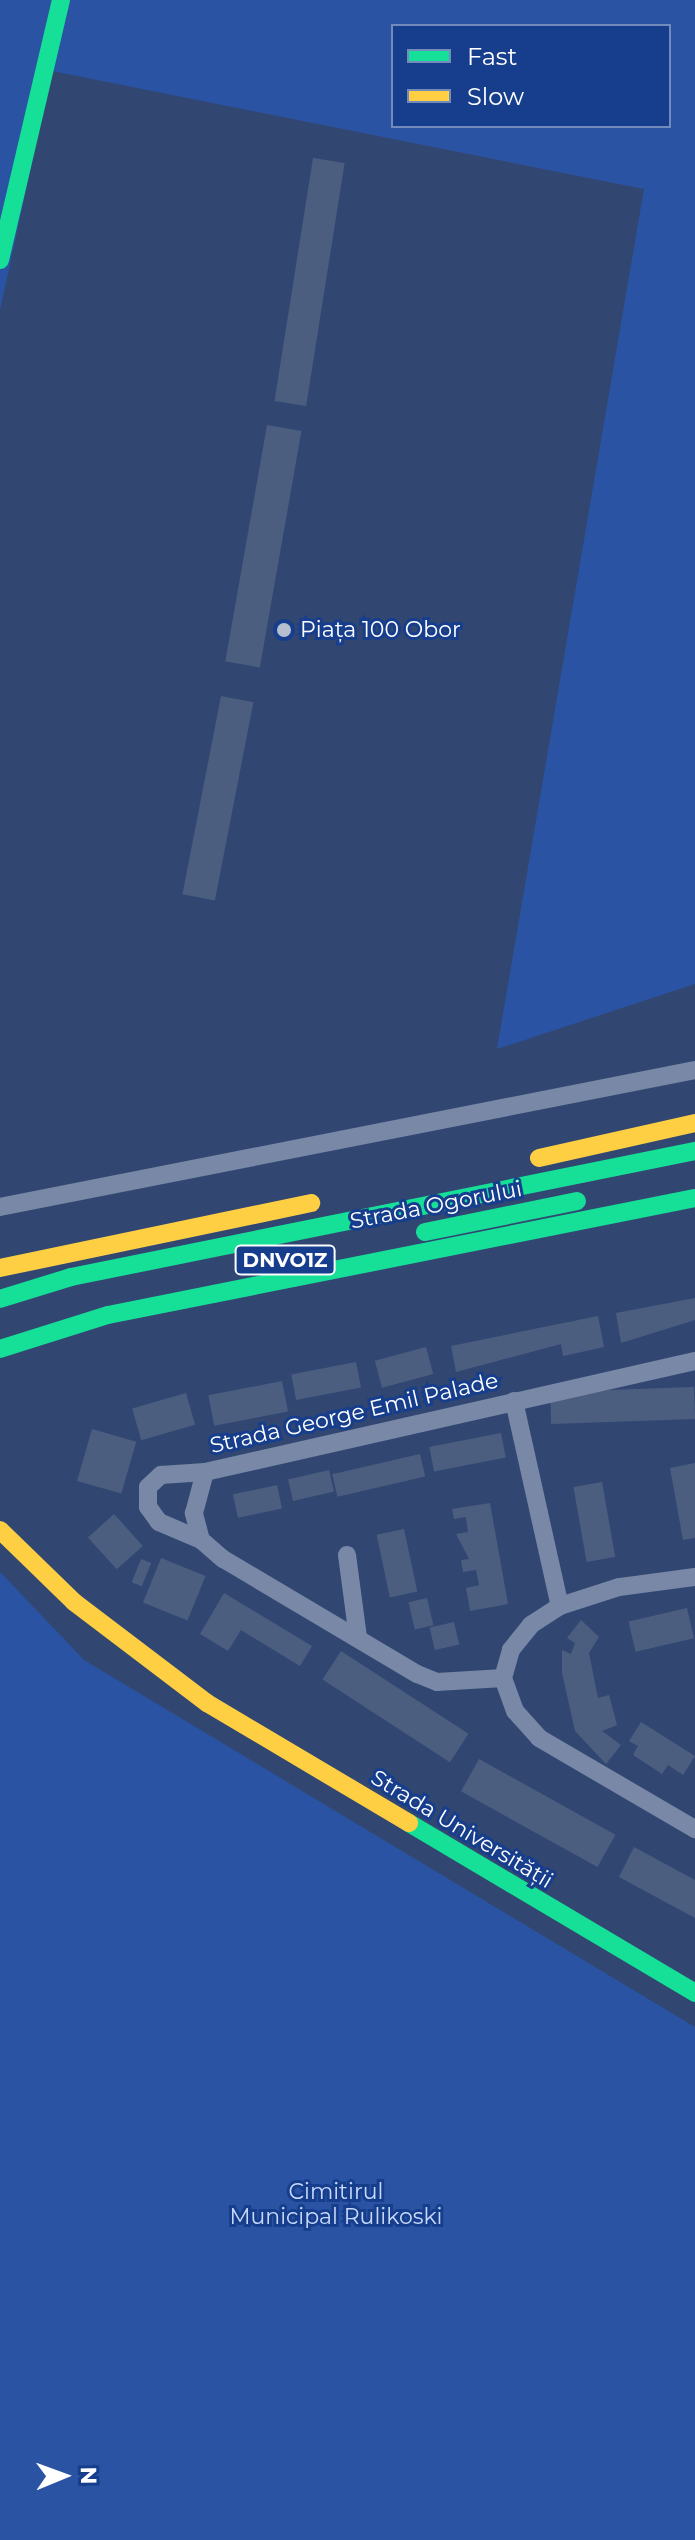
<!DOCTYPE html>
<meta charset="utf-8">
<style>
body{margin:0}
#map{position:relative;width:695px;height:2540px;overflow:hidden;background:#314772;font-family:Montserrat,sans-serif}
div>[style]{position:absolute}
.green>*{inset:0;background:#2a54a3}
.building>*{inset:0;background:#4c5e80;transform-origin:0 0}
.street>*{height:18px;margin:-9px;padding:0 9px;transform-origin:9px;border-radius:9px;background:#7888a6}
.fast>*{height:18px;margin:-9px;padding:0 9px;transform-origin:9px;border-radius:9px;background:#16e098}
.slow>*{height:18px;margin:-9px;padding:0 9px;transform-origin:9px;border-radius:9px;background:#ffcf43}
.dots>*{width:22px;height:22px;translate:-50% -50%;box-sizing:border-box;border:4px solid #163e8d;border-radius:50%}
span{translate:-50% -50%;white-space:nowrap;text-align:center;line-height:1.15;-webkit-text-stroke:6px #163e8d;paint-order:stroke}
.shield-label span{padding:2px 6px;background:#163e8d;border:2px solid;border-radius:6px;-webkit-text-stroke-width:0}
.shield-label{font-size:20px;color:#fff;font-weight:700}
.poi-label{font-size:22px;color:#fff}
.left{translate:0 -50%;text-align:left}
.street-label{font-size:22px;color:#fff}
.park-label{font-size:22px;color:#c7d9fb}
.legend{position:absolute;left:391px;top:24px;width:280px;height:104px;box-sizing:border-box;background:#163e8d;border:2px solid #738bbb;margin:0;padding:10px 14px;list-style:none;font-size:24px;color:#fff}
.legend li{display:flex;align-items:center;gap:16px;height:40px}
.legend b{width:40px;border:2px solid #738bbb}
.north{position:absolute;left:24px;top:2436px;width:80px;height:80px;-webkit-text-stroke:6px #163e8d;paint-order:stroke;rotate:89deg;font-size:22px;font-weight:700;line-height:32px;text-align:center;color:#fff}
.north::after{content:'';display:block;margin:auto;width:28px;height:36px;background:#fff;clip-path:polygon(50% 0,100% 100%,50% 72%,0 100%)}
</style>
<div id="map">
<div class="green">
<i style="clip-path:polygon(evenodd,0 0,695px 0,695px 984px,497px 1049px,644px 189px,52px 71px,0 310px,0 0,393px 26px,669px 26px,669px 126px,393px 126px,393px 26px)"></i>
<i style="clip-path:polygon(0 1572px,84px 1660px,695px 2027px,695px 2540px,0 2540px)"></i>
</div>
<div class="building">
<i style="left:313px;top:158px;width:32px;height:246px;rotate:9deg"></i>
<i style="left:267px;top:425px;width:35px;height:240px;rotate:10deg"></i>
<i style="left:221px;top:696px;width:33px;height:202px;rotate:11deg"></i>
<i style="clip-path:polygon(695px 1298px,695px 1320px,621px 1343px,616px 1313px)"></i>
<i style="clip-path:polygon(598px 1316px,604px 1347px,563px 1356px,561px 1344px,456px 1372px,451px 1346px)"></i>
<i style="left:426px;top:1347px;width:28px;height:53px;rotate:75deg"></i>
<i style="left:356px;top:1362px;width:26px;height:66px;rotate:79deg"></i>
<i style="left:282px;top:1381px;width:31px;height:75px;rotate:79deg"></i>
<i style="left:694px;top:1387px;width:32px;height:144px;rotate:88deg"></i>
<i style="left:186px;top:1393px;width:33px;height:56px;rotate:74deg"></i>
<i style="left:92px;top:1429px;width:46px;height:54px;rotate:16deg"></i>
<i style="left:501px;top:1433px;width:25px;height:73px;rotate:79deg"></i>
<i style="left:420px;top:1454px;width:23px;height:90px;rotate:77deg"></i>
<i style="clip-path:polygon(695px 1463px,695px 1538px,683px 1540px,670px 1468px)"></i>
<i style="left:329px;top:1470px;width:22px;height:42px;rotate:77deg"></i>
<i style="left:602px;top:1482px;width:76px;height:29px;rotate:80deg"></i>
<i style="left:277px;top:1485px;width:24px;height:45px;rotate:78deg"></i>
<i style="clip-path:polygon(490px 1503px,508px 1604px,470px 1611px,466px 1588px,479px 1585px,476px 1570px,463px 1572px,461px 1560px,469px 1559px,456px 1534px,468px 1532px,466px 1517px,454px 1519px,452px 1509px)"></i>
<i style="left:114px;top:1514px;width:43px;height:35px;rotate:48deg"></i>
<i style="left:404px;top:1529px;width:64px;height:28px;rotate:78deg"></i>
<i style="left:161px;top:1558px;width:48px;height:48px;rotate:22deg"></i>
<i style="left:141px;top:1559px;width:11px;height:25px;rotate:22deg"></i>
<i style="clip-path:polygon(224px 1593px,312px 1646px,300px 1666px,241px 1630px,228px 1651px,200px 1634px)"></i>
<i style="left:427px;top:1598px;width:28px;height:19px;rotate:77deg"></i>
<i style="left:687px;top:1608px;width:31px;height:60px;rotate:77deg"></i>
<i style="clip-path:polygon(581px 1620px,599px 1637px,589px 1653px,598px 1698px,609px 1695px,617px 1725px,602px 1731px,621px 1745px,606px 1764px,575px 1731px,562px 1673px,562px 1650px,571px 1654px,575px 1643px,567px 1638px)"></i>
<i style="left:454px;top:1622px;width:23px;height:25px;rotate:77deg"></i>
<i style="left:341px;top:1651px;width:152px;height:34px;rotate:33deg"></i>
<i style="clip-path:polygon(641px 1722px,695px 1756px,683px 1775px,668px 1765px,662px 1774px,633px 1755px,638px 1746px,629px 1741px)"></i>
<i style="left:479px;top:1759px;width:156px;height:37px;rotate:29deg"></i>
<i style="clip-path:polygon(634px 1847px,695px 1880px,695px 1918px,619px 1877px)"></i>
</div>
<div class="street">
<i style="left:0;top:1207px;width:708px;rotate:-11.15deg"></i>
<i style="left:514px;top:1401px;width:210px;rotate:77.4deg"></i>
<i style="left:201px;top:1540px;width:46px;rotate:-156.8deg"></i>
<i style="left:159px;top:1522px;width:19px;rotate:-126deg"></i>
<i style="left:148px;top:1507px;width:20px;rotate:-90deg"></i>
<i style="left:148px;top:1487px;width:18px;rotate:-43deg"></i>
<i style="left:161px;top:1475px;width:44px;rotate:-3.9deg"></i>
<i style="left:347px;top:1555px;width:83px;rotate:82.4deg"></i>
<i style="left:695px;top:1577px;width:77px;rotate:172.5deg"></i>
<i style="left:619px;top:1587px;width:62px;rotate:162.1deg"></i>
<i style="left:560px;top:1606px;width:35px;rotate:147deg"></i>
<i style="left:531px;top:1625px;width:32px;rotate:129deg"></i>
<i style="left:511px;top:1650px;width:29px;rotate:106deg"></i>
<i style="left:503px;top:1678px;width:35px;rotate:70deg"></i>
<i style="left:515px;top:1711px;width:36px;rotate:48deg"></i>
<i style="left:539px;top:1738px;width:181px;rotate:30.3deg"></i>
<i style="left:503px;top:1678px;width:66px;rotate:176.5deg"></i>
<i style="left:437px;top:1682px;width:22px;rotate:-158deg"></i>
<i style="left:417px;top:1674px;width:226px;rotate:-149.3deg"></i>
<i style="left:223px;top:1559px;width:29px;rotate:-139deg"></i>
<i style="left:201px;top:1540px;width:28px;rotate:-105deg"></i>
<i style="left:194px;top:1513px;width:42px;rotate:-75deg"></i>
<i style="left:205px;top:1472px;width:502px;rotate:-12.76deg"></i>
</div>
<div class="fast">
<i style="left:0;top:260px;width:267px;rotate:-76.8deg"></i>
<i style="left:425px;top:1232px;width:155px;rotate:-11.5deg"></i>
<i style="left:0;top:1299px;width:74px;rotate:-17.2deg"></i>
<i style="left:71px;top:1277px;width:637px;rotate:-11.42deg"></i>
<i style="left:0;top:1349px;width:113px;rotate:-17.5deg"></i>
<i style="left:108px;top:1315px;width:599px;rotate:-11.27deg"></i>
<i style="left:409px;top:1823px;width:333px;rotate:30.7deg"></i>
</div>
<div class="slow">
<i style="left:539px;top:1158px;width:160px;rotate:-12.6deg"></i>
<i style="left:0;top:1268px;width:318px;rotate:-11.8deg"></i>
<i style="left:0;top:1530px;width:103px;rotate:44.2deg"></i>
<i style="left:74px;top:1602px;width:167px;rotate:37.2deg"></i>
<i style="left:207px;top:1703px;width:235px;rotate:30.7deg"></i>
</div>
<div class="dots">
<i style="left:284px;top:630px;background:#b7bfce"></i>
</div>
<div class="shield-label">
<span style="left:285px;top:1260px">DNVO1Z</span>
</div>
<div class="poi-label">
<span class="left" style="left:300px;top:630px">Piața 100 Obor</span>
</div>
<div class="street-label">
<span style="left:436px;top:1205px;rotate:-11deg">Strada Ogorului</span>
<span style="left:354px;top:1413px;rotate:-13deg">Strada George Emil Palade</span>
<span style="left:462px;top:1829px;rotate:31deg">Strada Universității</span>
</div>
<div class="park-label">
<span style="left:336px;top:2204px">Cimitirul<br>Municipal Rulikoski</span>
</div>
<ul class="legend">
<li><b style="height:10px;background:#16e098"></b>Fast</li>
<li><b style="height:10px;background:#ffcf43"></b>Slow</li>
</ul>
<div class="north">N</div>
</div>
